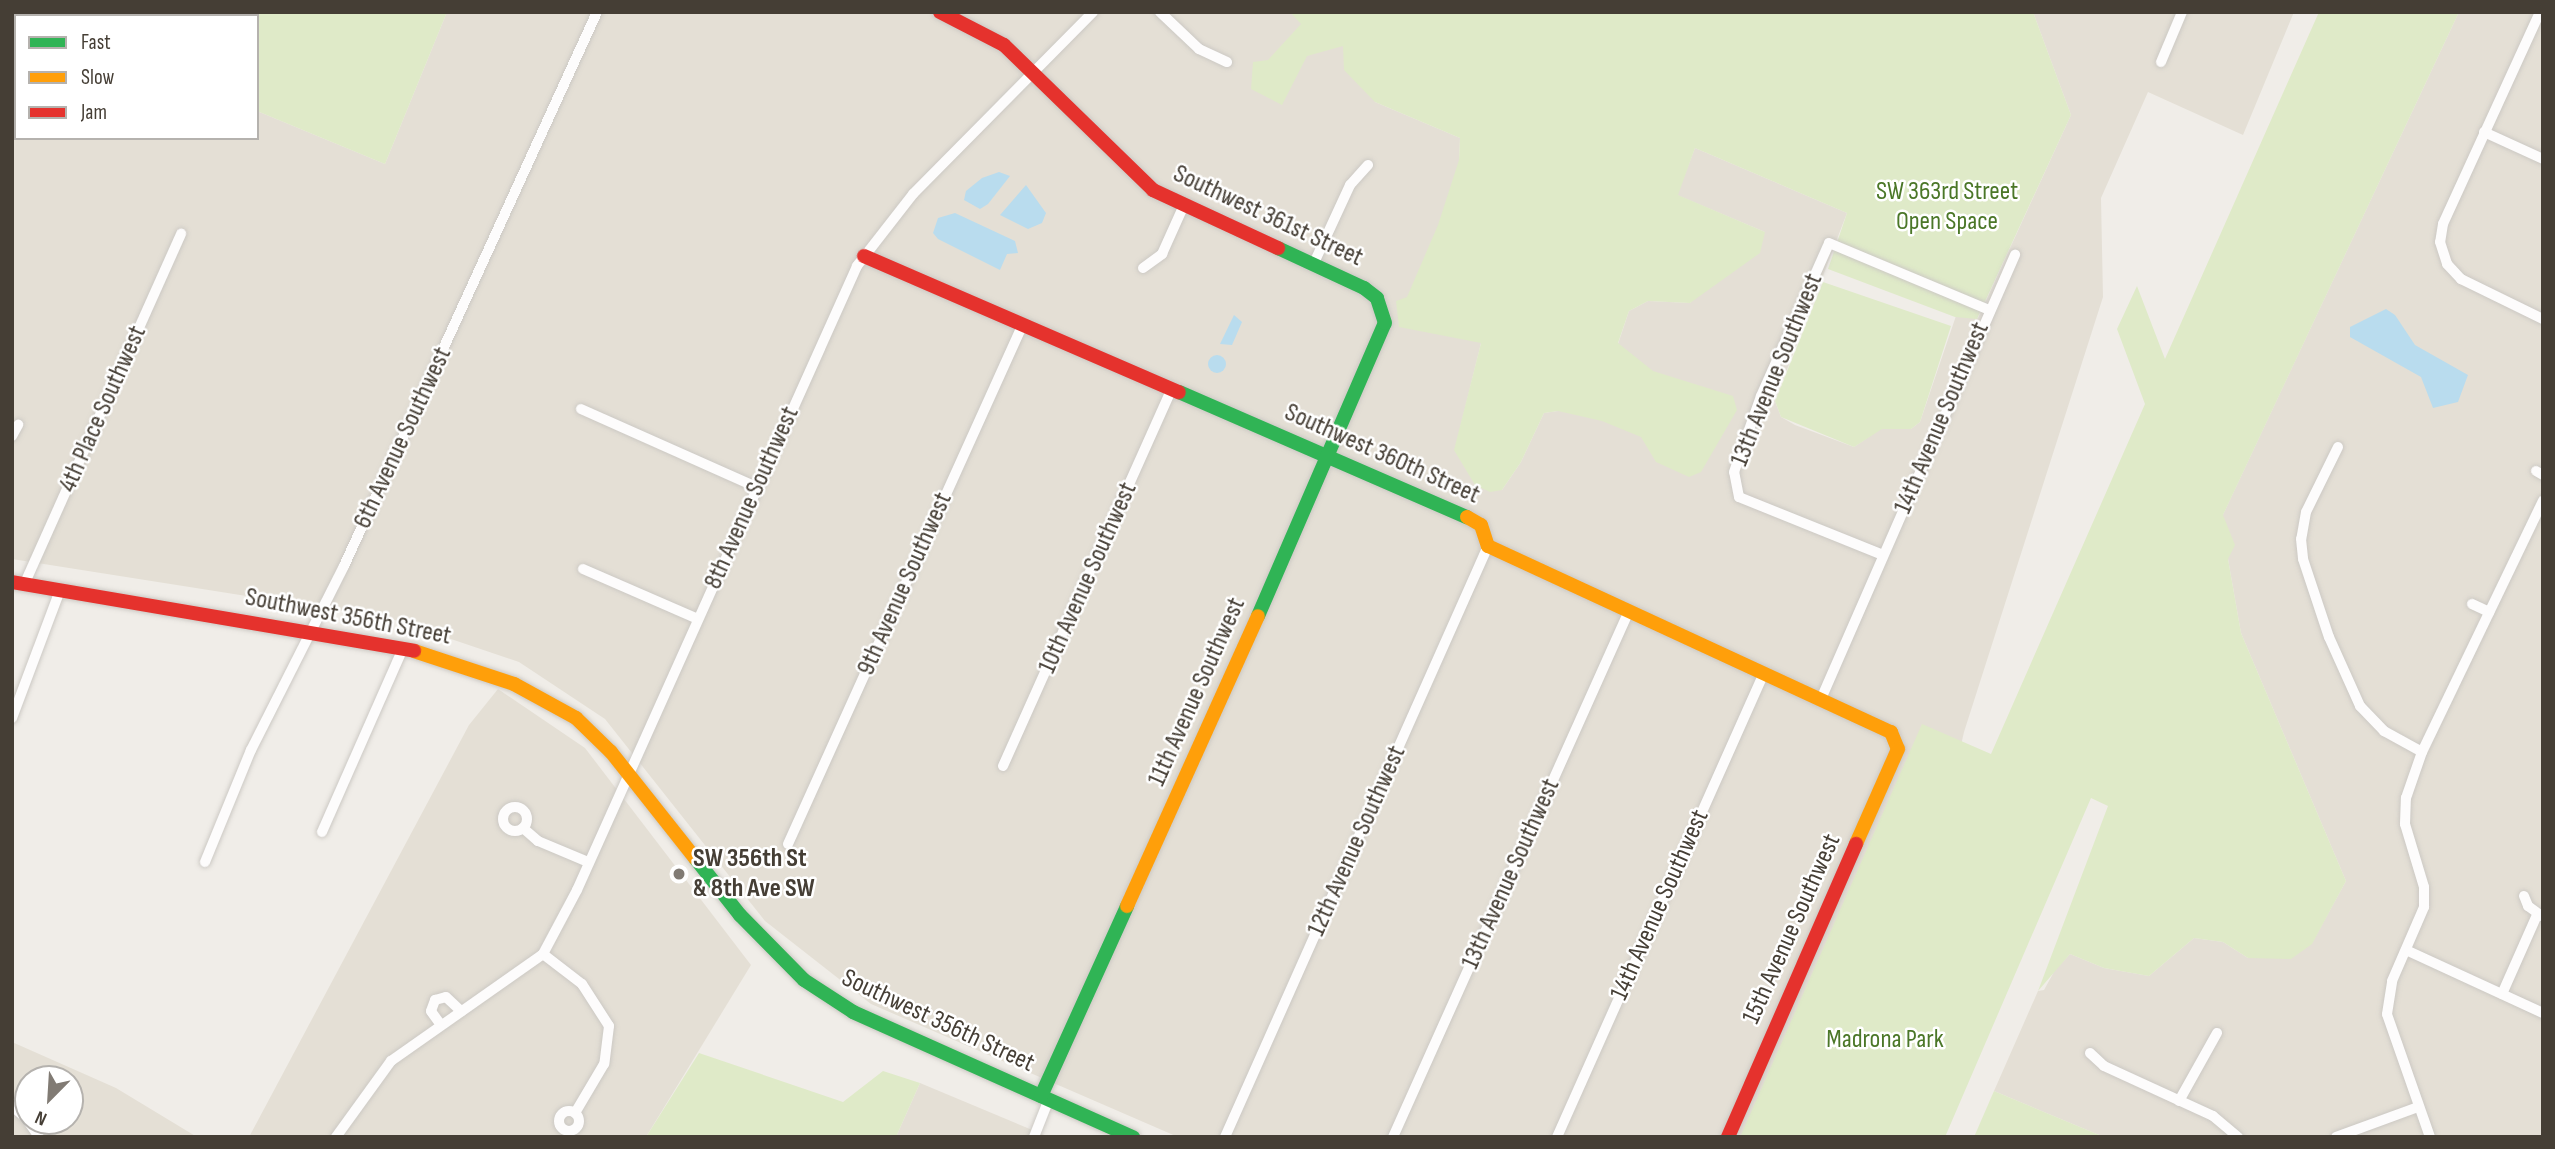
<!DOCTYPE html>
<style>
body{margin:0}
#map{position:relative;width:2555px;height:1149px;overflow:hidden;background:#f0ede8;font-family:"Sofia Sans Condensed",sans-serif}
div>[style]{position:absolute}
.residential>*{inset:0;background:#e4dfd5}
.green>*{inset:0;background:#dfeac8}
.water>*{inset:0;background:#b9dcee}
.round{border-radius:50%}
.roads{filter:drop-shadow(0 0 2px #ccc9c4) drop-shadow(0 0 2px #ccc9c4)}
.street>*{height:10px;margin:-5px;padding:0 5px;transform-origin:5px;border-radius:5px;background:#fdfcfc}
.street>.ring{margin:-5px;padding:0;box-sizing:content-box;background:none;border:10px solid #fdfcfc;border-radius:50%}
.fast>*{height:14px;margin:-7px;padding:0 7px;transform-origin:7px;border-radius:7px;background:#30b455}
.slow>*{height:14px;margin:-7px;padding:0 7px;transform-origin:7px;border-radius:7px;background:#ff9f0a}
.jam>*{height:14px;margin:-7px;padding:0 7px;transform-origin:7px;border-radius:7px;background:#e5322d}
.dots>*{width:19px;height:19px;translate:-50% -50%;box-sizing:border-box;border:4px solid #fff;border-radius:50%}
span{translate:-50% -50%;white-space:nowrap;text-align:center;line-height:1.15;-webkit-text-stroke:5px #fff;paint-order:stroke}
.park-label{font-size:26px;color:#4b7728}
.street-label{font-size:26px;color:#453e35}
.poi-label{font-size:26px;color:#453e35;font-weight:700}
.left{translate:0 -50%;text-align:left}
.frame{position:absolute;inset:0;border:14px solid #453e35;pointer-events:none}
.legend{position:absolute;left:14px;top:14px;width:245px;height:126px;box-sizing:border-box;background:#fff;border:2px solid #b5b2ae;margin:0;padding:9px 12px;list-style:none;font-size:21px;color:#453e35}
.legend li{display:flex;align-items:center;gap:14px;height:35px}
.legend b{width:35px;border:2px solid #b5b2ae}
.north{position:absolute;left:14px;top:1065px;width:70px;height:70px;box-sizing:border-box;background:#fff;border:2px solid #b5b2ae;border-radius:50%;rotate:204deg;font-size:19px;font-weight:700;line-height:28px;text-align:center;color:#453e35}
.north::after{content:'';display:block;margin:auto;width:24px;height:32px;background:#817b74;clip-path:polygon(50% 0,100% 100%,50% 72%,0 100%)}
</style>
<div id="map">
<div class="residential">
<i style="clip-path:polygon(12px 12px,71px 16px,16px 16px,16px 138px,257px 138px,257px 111px,385px 164px,447px 12px,1358px 12px,1375px 102px,1460px 138px,1459px 160px,1481px 343px,1455px 449px,1502px 490px,1521px 462px,1544px 413px,1558px 411px,1618px 344px,1629px 311px,1648px 301px,1690px 303px,1765px 232px,1677px 195px,1695px 148px,1847px 213px,1775px 401px,1781px 417px,1795px 425px,1854px 447px,1882px 428px,1911px 429px,1920px 422px,1958px 310px,1978px 318px,2071px 115px,2033px 12px,2294px 12px,2243px 135px,2148px 92px,2101px 198px,2103px 297px,1964px 732px,1950px 794px,1825px 1137px,1178px 1137px,871px 1004px,765px 921px,605px 719px,519px 662px,392px 619px,12px 559px)"></i>
<i style="clip-path:polygon(2459px 12px,2543px 12px,2543px 1137px,2104px 1137px,1994px 1091px,2038px 991px,2044px 990px,2055px 970px,2070px 954px,2104px 968px,2149px 976px,2194px 938px,2223px 942px,2248px 958px,2312px 943px,2346px 881px,2241px 633px,2221px 519px)"></i>
<i style="clip-path:polygon(498px 689px,585px 748px,751px 965px,646px 1137px,249px 1137px,469px 725px)"></i>
<i style="clip-path:polygon(evenodd,12px 1042px,116px 1088px,197px 1137px,12px 1137px,12px 1042px,28px 1079px,70px 1079px,70px 1121px,28px 1121px,28px 1079px)"></i>
<i style="clip-path:polygon(920px 1083px,1049px 1137px,896px 1137px)"></i>
</div>
<div class="green">
<i style="clip-path:polygon(65px 12px,447px 12px,385px 164px,257px 111px,257px 16px)"></i>
<i style="clip-path:polygon(1290px 12px,2033px 12px,2071px 115px,1977px 319px,1955px 317px,1828px 269px,1847px 213px,1695px 148px,1678px 195px,1765px 232px,1760px 253px,1690px 303px,1648px 301px,1629px 311px,1618px 343px,1653px 371px,1733px 396px,1737px 410px,1701px 472px,1689px 477px,1656px 462px,1641px 437px,1602px 421px,1558px 411px,1544px 413px,1521px 462px,1502px 490px,1490px 492px,1475px 485px,1454px 450px,1481px 343px,1399px 327px,1396px 301px,1407px 297px,1438px 225px,1459px 160px,1460px 138px,1375px 102px,1344px 70px,1343px 46px,1307px 56px,1282px 105px,1251px 89px,1253px 62px,1268px 60px,1301px 24px)"></i>
<i style="clip-path:polygon(2319px 12px,2459px 12px,2223px 515px,2235px 545px,2228px 559px,2241px 633px,2346px 881px,2312px 944px,2291px 959px,2248px 958px,2223px 942px,2194px 938px,2149px 976px,2104px 968px,2070px 954px,2038px 991px,2108px 806px,2091px 798px,1945px 1137px,1740px 1137px,1922px 724px,1991px 754px,2145px 404px,2117px 329px,2137px 286px,2165px 359px)"></i>
<i style="clip-path:polygon(1823px 282px,1951px 326px,1920px 422px,1911px 429px,1882px 429px,1854px 447px,1781px 417px,1775px 401px)"></i>
<i style="clip-path:polygon(699px 1053px,843px 1102px,883px 1071px,920px 1083px,896px 1137px,646px 1137px)"></i>
<i style="clip-path:polygon(1994px 1091px,2104px 1137px,1974px 1137px)"></i>
</div>
<div class="water">
<i style="clip-path:polygon(999px 172px,1010px 176px,988px 204px,980px 209px,964px 200px,966px 191px,982px 178px)"></i>
<i style="clip-path:polygon(1026px 185px,1046px 213px,1042px 223px,1028px 229px,1000px 215px)"></i>
<i style="clip-path:polygon(955px 213px,1015px 241px,1018px 253px,1007px 254px,1000px 270px,938px 239px,933px 233px,938px 218px)"></i>
<i style="clip-path:polygon(2386px 309px,2395px 315px,2415px 345px,2468px 375px,2458px 402px,2433px 408px,2421px 377px,2350px 337px,2350px 327px)"></i>
<i style="clip-path:polygon(1234px 315px,1242px 322px,1232px 345px,1220px 344px)"></i>
<i class="round" style="left:1208px;top:355px;width:18px;height:18px"></i>
</div>
<div class="roads">
<div class="street">
<i style="left:1160px;top:12px;width:54px;rotate:43.5deg"></i>
<i style="left:1199px;top:49px;width:31px;rotate:25deg"></i>
<i style="left:2540px;top:12px;width:233px;rotate:114.6deg"></i>
<i style="left:2443px;top:224px;width:18px;rotate:99deg"></i>
<i style="left:2440px;top:242px;width:23px;rotate:72deg"></i>
<i style="left:2447px;top:264px;width:21px;rotate:47deg"></i>
<i style="left:2461px;top:279px;width:91px;rotate:26deg"></i>
<i style="left:2161px;top:62px;width:54px;rotate:-67.2deg"></i>
<i style="left:12px;top:91px;width:8px;rotate:-60deg"></i>
<i style="left:2484px;top:132px;width:65px;rotate:24.6deg"></i>
<i style="left:1314px;top:263px;width:86px;rotate:-65.2deg"></i>
<i style="left:1350px;top:185px;width:27px;rotate:-48deg"></i>
<i style="left:1143px;top:268px;width:24px;rotate:-36deg"></i>
<i style="left:1162px;top:254px;width:54px;rotate:-65.8deg"></i>
<i style="left:581px;top:409px;width:192px;rotate:24deg"></i>
<i style="left:12px;top:436px;width:13px;rotate:-61deg"></i>
<i style="left:2338px;top:447px;width:72px;rotate:116.2deg"></i>
<i style="left:2306px;top:512px;width:27px;rotate:100deg"></i>
<i style="left:2301px;top:539px;width:20px;rotate:84deg"></i>
<i style="left:2303px;top:559px;width:82px;rotate:71.6deg"></i>
<i style="left:2329px;top:637px;width:76px;rotate:65.8deg"></i>
<i style="left:2360px;top:706px;width:35px;rotate:46deg"></i>
<i style="left:2384px;top:731px;width:43px;rotate:28.9deg"></i>
<i style="left:2536px;top:471px;width:8px;rotate:30deg"></i>
<i style="left:1883px;top:555px;width:155px;rotate:-158.1deg"></i>
<i style="left:1739px;top:497px;width:25px;rotate:-101deg"></i>
<i style="left:1734px;top:472px;width:81px;rotate:-70.4deg"></i>
<i style="left:1761px;top:396px;width:167px;rotate:-66deg"></i>
<i style="left:1829px;top:243px;width:173px;rotate:22.7deg"></i>
<i style="left:583px;top:569px;width:125px;rotate:23.5deg"></i>
<i style="left:24px;top:585px;width:385px;rotate:-65.9deg"></i>
<i style="left:2472px;top:604px;width:19px;rotate:25deg"></i>
<i style="left:1821px;top:699px;width:485px;rotate:-66.4deg"></i>
<i style="left:12px;top:718px;width:137px;rotate:-69.4deg"></i>
<i style="left:1003px;top:766px;width:414px;rotate:-65.9deg"></i>
<i class="ring" style="left:503px;top:807px;width:14px;height:14px"></i>
<i style="left:523px;top:828px;width:20px;rotate:41deg"></i>
<i style="left:538px;top:841px;width:54px;rotate:22.8deg"></i>
<i style="left:322px;top:832px;width:201px;rotate:-66.2deg"></i>
<i style="left:788px;top:844px;width:571px;rotate:-65.68deg"></i>
<i style="left:205px;top:862px;width:121px;rotate:-67.7deg"></i>
<i style="left:251px;top:750px;width:206px;rotate:-63.2deg"></i>
<i style="left:344px;top:566px;width:609px;rotate:-65.45deg"></i>
<i style="left:2524px;top:896px;width:11px;rotate:68deg"></i>
<i style="left:2528px;top:906px;width:17px;rotate:36deg"></i>
<i style="left:2406px;top:950px;width:151px;rotate:24.7deg"></i>
<i style="left:543px;top:954px;width:49px;rotate:37.6deg"></i>
<i style="left:582px;top:984px;width:50px;rotate:57.3deg"></i>
<i style="left:609px;top:1026px;width:38px;rotate:97deg"></i>
<i style="left:604px;top:1064px;width:57px;rotate:120.6deg"></i>
<i style="left:2502px;top:994px;width:86px;rotate:-66.1deg"></i>
<i style="left:441px;top:1025px;width:17px;rotate:-126deg"></i>
<i style="left:431px;top:1011px;width:12px;rotate:-70deg"></i>
<i style="left:435px;top:1000px;width:11px;rotate:-15deg"></i>
<i style="left:446px;top:997px;width:21px;rotate:43deg"></i>
<i style="left:2090px;top:1053px;width:19px;rotate:43deg"></i>
<i style="left:2104px;top:1066px;width:120px;rotate:24.6deg"></i>
<i style="left:2213px;top:1116px;width:33px;rotate:40deg"></i>
<i style="left:2179px;top:1101px;width:78px;rotate:-60.8deg"></i>
<i style="left:12px;top:1106px;width:21px;rotate:41deg"></i>
<i class="ring" style="left:559px;top:1111px;width:10px;height:10px"></i>
<i style="left:28px;top:1121px;width:19px;rotate:55deg"></i>
<i style="left:336px;top:1137px;width:94px;rotate:-54.1deg"></i>
<i style="left:391px;top:1061px;width:186px;rotate:-35.1deg"></i>
<i style="left:543px;top:954px;width:72px;rotate:-62deg"></i>
<i style="left:577px;top:890px;width:684px;rotate:-65.83deg"></i>
<i style="left:857px;top:266px;width:91px;rotate:-52.1deg"></i>
<i style="left:913px;top:194px;width:256px;rotate:-45.3deg"></i>
<i style="left:1034px;top:1137px;width:41px;rotate:-68.5deg"></i>
<i style="left:1225px;top:1137px;width:647px;rotate:-66.01deg"></i>
<i style="left:1393px;top:1137px;width:577px;rotate:-65.84deg"></i>
<i style="left:1557px;top:1137px;width:508px;rotate:-65.96deg"></i>
<i style="left:2336px;top:1137px;width:87px;rotate:-20.1deg"></i>
<i style="left:2430px;top:1137px;width:130px;rotate:-109.3deg"></i>
<i style="left:2387px;top:1014px;width:33px;rotate:-81deg"></i>
<i style="left:2392px;top:981px;width:81px;rotate:-66.6deg"></i>
<i style="left:2424px;top:907px;width:20px;rotate:-90deg"></i>
<i style="left:2424px;top:887px;width:66px;rotate:-106.8deg"></i>
<i style="left:2405px;top:824px;width:26px;rotate:-88deg"></i>
<i style="left:2406px;top:798px;width:49px;rotate:-70.8deg"></i>
<i style="left:2422px;top:752px;width:279px;rotate:-64.3deg"></i>
</div>
<div class="fast">
<i style="left:1179px;top:392px;width:314px;rotate:23.5deg"></i>
<i style="left:1258px;top:616px;width:319px;rotate:-66.6deg"></i>
<i style="left:1385px;top:323px;width:26px;rotate:-108deg"></i>
<i style="left:1377px;top:298px;width:16px;rotate:-142deg"></i>
<i style="left:1364px;top:288px;width:95px;rotate:-155.1deg"></i>
<i style="left:695px;top:858px;width:73px;rotate:51.7deg"></i>
<i style="left:740px;top:915px;width:91px;rotate:45.4deg"></i>
<i style="left:804px;top:980px;width:59px;rotate:33.1deg"></i>
<i style="left:853px;top:1012px;width:307px;rotate:24.1deg"></i>
<i style="left:1041px;top:1096px;width:209px;rotate:-65.6deg"></i>
</div>
<div class="slow">
<i style="left:1467px;top:517px;width:16px;rotate:30deg"></i>
<i style="left:1481px;top:525px;width:22px;rotate:72deg"></i>
<i style="left:1488px;top:546px;width:444px;rotate:24.8deg"></i>
<i style="left:1891px;top:732px;width:18px;rotate:68deg"></i>
<i style="left:1898px;top:749px;width:104px;rotate:113.9deg"></i>
<i style="left:414px;top:651px;width:105px;rotate:18.3deg"></i>
<i style="left:514px;top:684px;width:71px;rotate:28.7deg"></i>
<i style="left:576px;top:718px;width:49px;rotate:44.2deg"></i>
<i style="left:611px;top:752px;width:135px;rotate:51.6deg"></i>
<i style="left:1127px;top:906px;width:318px;rotate:-65.7deg"></i>
</div>
<div class="jam">
<i style="left:940px;top:12px;width:72px;rotate:27.3deg"></i>
<i style="left:1004px;top:45px;width:208px;rotate:44.2deg"></i>
<i style="left:1153px;top:190px;width:138px;rotate:24.9deg"></i>
<i style="left:864px;top:256px;width:343px;rotate:23.4deg"></i>
<i style="left:12px;top:582px;width:408px;rotate:9.7deg"></i>
<i style="left:1728px;top:1137px;width:320px;rotate:-66.4deg"></i>
</div>
</div>
<div class="dots">
<i style="left:679px;top:874px;background:#817b74"></i>
</div>
<div class="park-label">
<span style="left:1947px;top:207px">SW 363rd Street<br>Open Space</span>
<span style="left:1885px;top:1040px">Madrona Park</span>
</div>
<div class="street-label">
<span style="left:1268px;top:216px;rotate:25deg">Southwest 361st Street</span>
<span style="left:1777px;top:370px;rotate:-68deg">13th Avenue Southwest</span>
<span style="left:103px;top:409px;rotate:-66deg">4th Place Southwest</span>
<span style="left:1942px;top:418px;rotate:-67deg">14th Avenue Southwest</span>
<span style="left:403px;top:438px;rotate:-65deg">6th Avenue Southwest</span>
<span style="left:1382px;top:454px;rotate:24deg">Southwest 360th Street</span>
<span style="left:752px;top:498px;rotate:-66deg">8th Avenue Southwest</span>
<span style="left:1088px;top:578px;rotate:-66deg">10th Avenue Southwest</span>
<span style="left:905px;top:584px;rotate:-66deg">9th Avenue Southwest</span>
<span style="left:348px;top:617px;rotate:11deg">Southwest 356th Street</span>
<span style="left:1197px;top:692px;rotate:-66deg">11th Avenue Southwest</span>
<span style="left:1357px;top:841px;rotate:-66deg">12th Avenue Southwest</span>
<span style="left:1511px;top:874px;rotate:-66deg">13th Avenue Southwest</span>
<span style="left:1660px;top:905px;rotate:-66deg">14th Avenue Southwest</span>
<span style="left:1792px;top:929px;rotate:-66deg">15th Avenue Southwest</span>
<span style="left:938px;top:1021px;rotate:25deg">Southwest 356th Street</span>
</div>
<div class="poi-label">
<span class="left" style="left:693px;top:874px">SW 356th St<br>&amp; 8th Ave SW</span>
</div>
<div class="frame"></div>
<ul class="legend">
<li><b style="height:9px;background:#30b455"></b>Fast</li>
<li><b style="height:9px;background:#ff9f0a"></b>Slow</li>
<li><b style="height:9px;background:#e5322d"></b>Jam</li>
</ul>
<div class="north">N</div>
</div>
